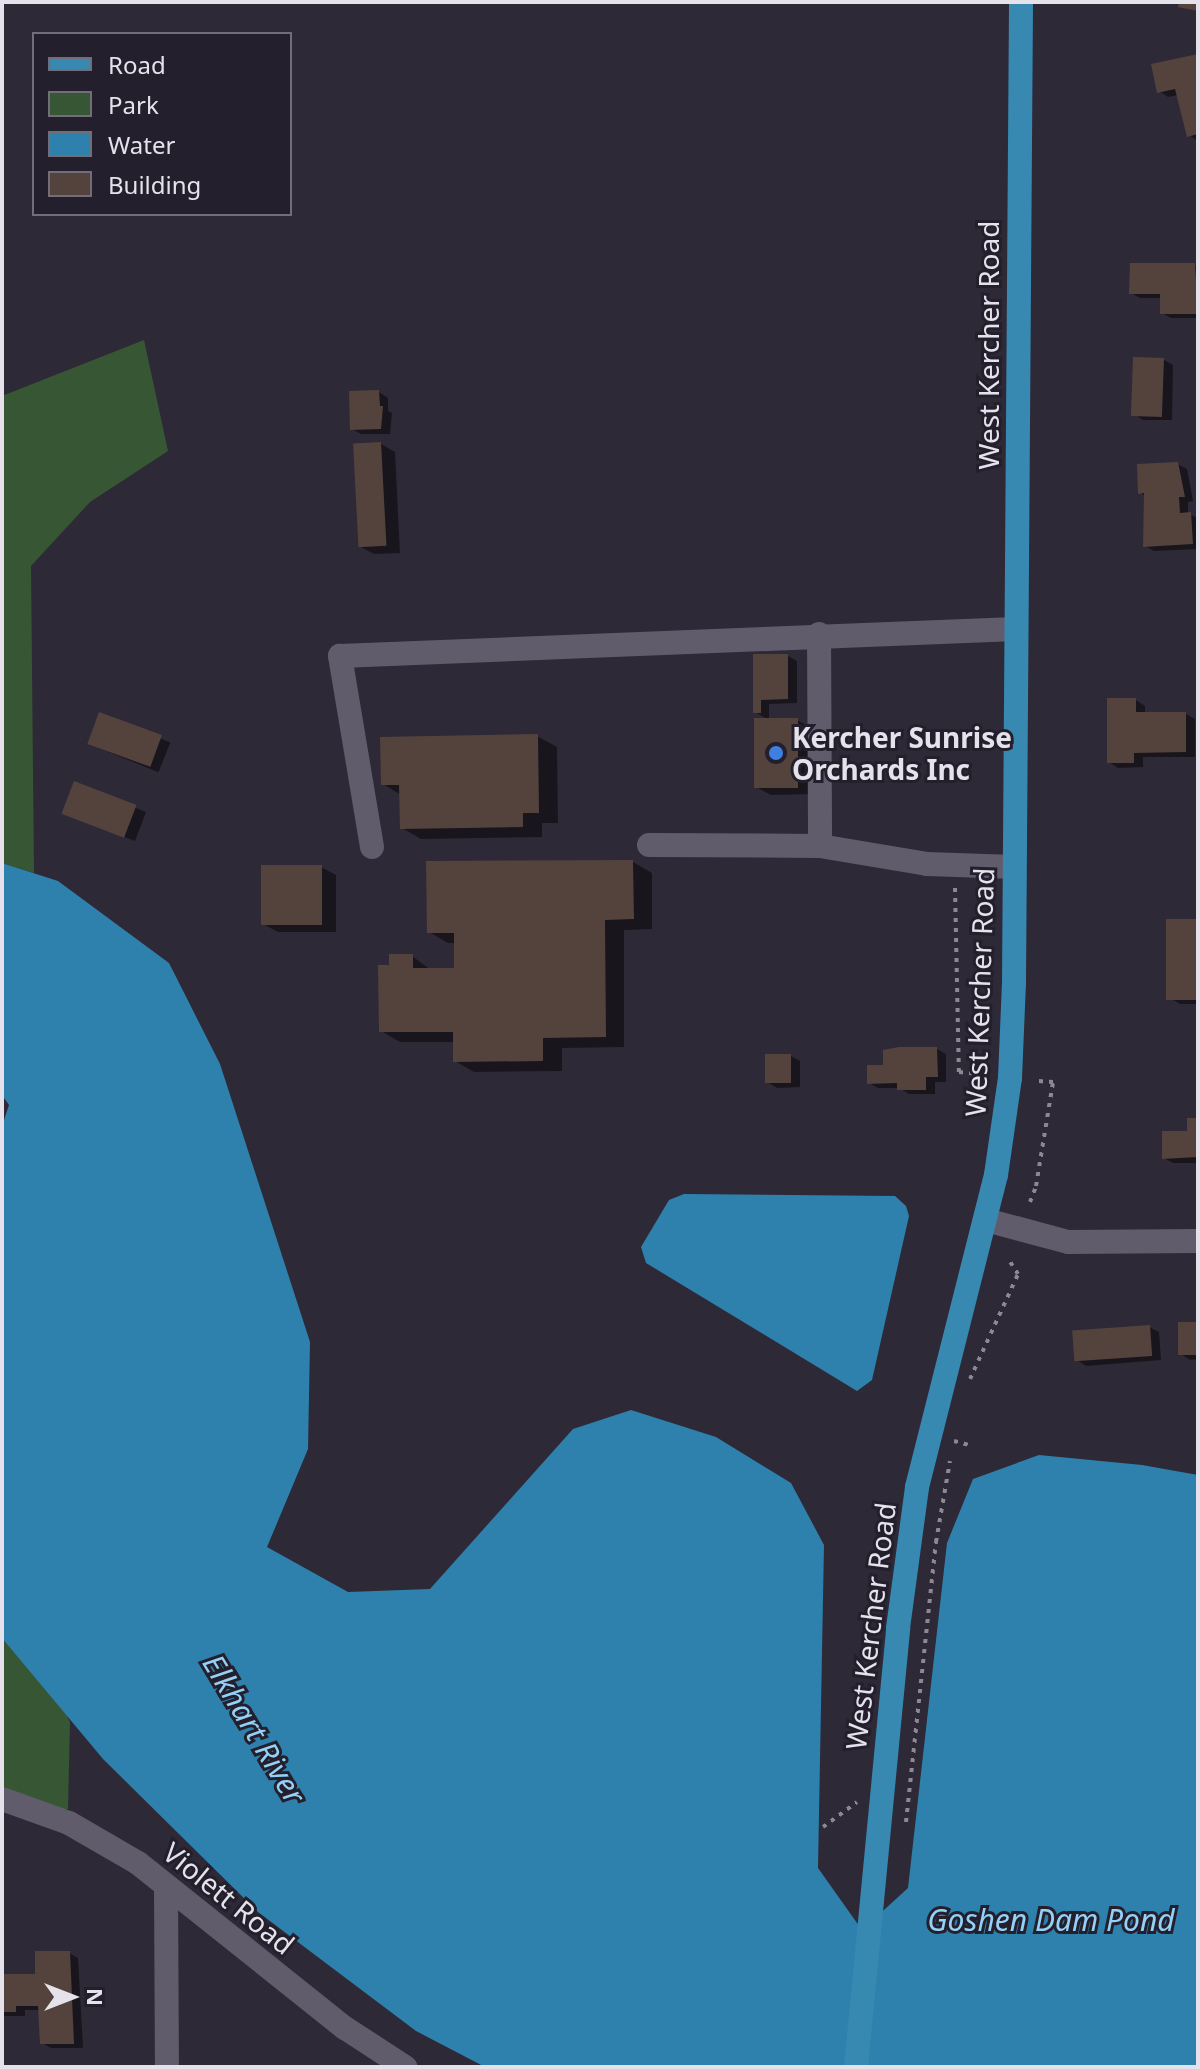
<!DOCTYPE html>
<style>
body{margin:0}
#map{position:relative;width:1200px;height:2069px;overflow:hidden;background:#2e2937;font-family:"Noto Sans",sans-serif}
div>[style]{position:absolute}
.green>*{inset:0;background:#375734}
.water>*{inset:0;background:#2f81ad}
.shadow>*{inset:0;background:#0007;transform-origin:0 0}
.building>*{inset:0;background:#54433d;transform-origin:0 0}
.path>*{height:4px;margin-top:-2px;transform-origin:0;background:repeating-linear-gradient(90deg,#8d8994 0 4px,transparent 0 10px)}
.minor>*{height:24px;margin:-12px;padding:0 12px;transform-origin:12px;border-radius:12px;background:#615c6c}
.major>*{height:24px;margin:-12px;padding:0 12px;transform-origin:12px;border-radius:12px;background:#3889b2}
.dots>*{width:22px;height:22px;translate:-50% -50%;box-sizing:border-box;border:4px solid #241f2d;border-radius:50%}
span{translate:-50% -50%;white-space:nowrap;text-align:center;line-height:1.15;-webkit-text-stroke:6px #241f2d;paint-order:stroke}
.street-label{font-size:28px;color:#e5e2eb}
.poi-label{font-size:28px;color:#e5e2eb;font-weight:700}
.left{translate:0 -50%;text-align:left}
.water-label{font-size:30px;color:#95d1f6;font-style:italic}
.frame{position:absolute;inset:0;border:4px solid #e5e2eb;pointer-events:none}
.legend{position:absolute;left:32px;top:32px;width:260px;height:184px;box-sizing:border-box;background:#241f2d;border:2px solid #716d79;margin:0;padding:10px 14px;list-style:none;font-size:24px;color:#e5e2eb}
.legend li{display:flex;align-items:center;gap:16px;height:40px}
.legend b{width:40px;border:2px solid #716d79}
.north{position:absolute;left:32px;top:1957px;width:80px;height:80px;-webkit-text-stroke:6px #241f2d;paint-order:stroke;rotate:90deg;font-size:22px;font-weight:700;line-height:32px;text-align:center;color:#e5e2eb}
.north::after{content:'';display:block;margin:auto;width:28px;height:36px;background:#e5e2eb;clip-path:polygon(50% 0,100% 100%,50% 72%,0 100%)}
</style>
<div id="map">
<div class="green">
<i style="clip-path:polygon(144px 340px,168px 451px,90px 502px,31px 566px,34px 873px,2px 863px,2px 396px)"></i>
<i style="clip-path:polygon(2px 1584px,70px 1722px,68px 1809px,2px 1809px)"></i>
</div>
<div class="water">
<i style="clip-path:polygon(2px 863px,58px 881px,169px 963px,220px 1064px,310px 1342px,308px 1449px,267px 1547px,348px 1592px,430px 1589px,573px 1429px,631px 1410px,716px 1437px,791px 1483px,824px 1545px,818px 1868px,862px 1930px,908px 1888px,947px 1543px,973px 1479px,1039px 1455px,1142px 1465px,1198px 1475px,1198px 2067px,485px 2067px,416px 2031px,258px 1912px,103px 1759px,2px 1638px,2px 1126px,9px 1105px,2px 1095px)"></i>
<i style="clip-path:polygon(684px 1194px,895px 1196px,906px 1206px,909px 1216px,872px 1380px,857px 1391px,646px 1263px,641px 1247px,669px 1200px)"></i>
</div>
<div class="shadow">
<i style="clip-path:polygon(1198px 56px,1198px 141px,1189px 135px,1178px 95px,1168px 97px,1159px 91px)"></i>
<i style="clip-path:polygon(1195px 265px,1198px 267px,1198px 318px,1171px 318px,1162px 313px,1162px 298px,1140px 298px,1131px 293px)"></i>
<i style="clip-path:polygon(1164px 360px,1173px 365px,1172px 420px,1143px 420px,1134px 414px)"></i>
<i style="clip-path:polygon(379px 392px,388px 398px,388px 411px,392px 413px,390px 434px,361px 434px,352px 429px)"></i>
<i style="clip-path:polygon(381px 444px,395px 452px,400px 553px,374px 554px,359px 546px)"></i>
<i style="clip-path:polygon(1177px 464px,1187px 469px,1193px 501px,1188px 502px,1188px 514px,1198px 518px,1198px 549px,1154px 551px,1145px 546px,1145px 496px,1140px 492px)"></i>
<i style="clip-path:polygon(755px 656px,788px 656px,797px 661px,797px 703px,769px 704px,769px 720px,797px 720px,811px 728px,812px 794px,771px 795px,756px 787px,769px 720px,755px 712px)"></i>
<i style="clip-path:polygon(1136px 700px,1145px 706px,1145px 714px,1186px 714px,1195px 719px,1195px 757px,1143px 757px,1143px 767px,1118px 768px,1109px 762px)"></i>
<i style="left:100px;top:714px;width:76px;height:32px;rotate:22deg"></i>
<i style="clip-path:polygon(537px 736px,557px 747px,558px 823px,542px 823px,542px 837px,421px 839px,402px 828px,401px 795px,383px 784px)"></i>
<i style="clip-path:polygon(75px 784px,146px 812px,135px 841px,74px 818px)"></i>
<i style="clip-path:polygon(633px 862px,652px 873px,652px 929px,624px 930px,624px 1047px,562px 1048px,562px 1071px,474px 1072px,455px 1061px,455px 1042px,400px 1042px,381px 1031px,391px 967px,412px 956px,431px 970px,456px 970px,456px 943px,448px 943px,429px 932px)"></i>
<i style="clip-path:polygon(321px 867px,336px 875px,336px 932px,278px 932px,263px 924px)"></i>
<i style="clip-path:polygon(1198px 921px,1198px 1004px,1180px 1004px,1170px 998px)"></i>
<i style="clip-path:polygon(937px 1049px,946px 1054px,946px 1082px,935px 1082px,935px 1094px,909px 1094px,899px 1088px,878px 1088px,869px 1083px,885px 1067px)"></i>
<i style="clip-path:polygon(791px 1056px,800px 1061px,800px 1087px,777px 1088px,767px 1082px)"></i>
<i style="clip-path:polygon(1198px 1120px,1198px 1163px,1173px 1163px,1164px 1158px)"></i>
<i style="clip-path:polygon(1198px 1324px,1198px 1359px,1190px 1360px,1181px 1354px)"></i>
<i style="clip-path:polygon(1149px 1327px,1159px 1332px,1161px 1360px,1086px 1366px,1077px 1360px)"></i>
<i style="clip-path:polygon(69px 1953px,78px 1958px,83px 2048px,51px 2048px,42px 2043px,41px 2010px,25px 2010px,25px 2016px,2px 2016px,2px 1976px,37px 1976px)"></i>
</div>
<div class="building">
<i style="clip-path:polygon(1179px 2px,1198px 2px,1198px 11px,1178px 7px)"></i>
<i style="clip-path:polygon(1198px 54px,1198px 134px,1187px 137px,1175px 89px,1157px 93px,1151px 64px)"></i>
<i style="clip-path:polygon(1130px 263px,1195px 263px,1198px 314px,1160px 314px,1160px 294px,1129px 294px)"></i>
<i style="left:1133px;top:357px;width:31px;height:59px;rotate:2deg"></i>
<i style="clip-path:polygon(379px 390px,380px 406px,383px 406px,381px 429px,350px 430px,349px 391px)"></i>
<i style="left:381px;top:442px;width:104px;height:28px;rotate:87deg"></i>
<i style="clip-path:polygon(1178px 462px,1185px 497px,1179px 497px,1180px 513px,1191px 512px,1193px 544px,1143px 547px,1144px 493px,1138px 494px,1137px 464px)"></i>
<i style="clip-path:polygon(753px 654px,788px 654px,788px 699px,761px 700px,761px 713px,753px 713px)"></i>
<i style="clip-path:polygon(1107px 698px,1136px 698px,1136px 712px,1186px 712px,1186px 752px,1134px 753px,1134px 763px,1107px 763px)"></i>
<i style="left:99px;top:712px;width:67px;height:34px;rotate:20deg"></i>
<i style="left:754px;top:718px;width:44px;height:70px"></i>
<i style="clip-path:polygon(538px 734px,539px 813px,523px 813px,523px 827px,400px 829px,399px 785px,381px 785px,380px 737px)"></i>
<i style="left:74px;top:781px;width:67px;height:35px;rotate:21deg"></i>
<i style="clip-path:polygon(633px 860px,634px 919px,605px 920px,606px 1037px,543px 1038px,543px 1061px,453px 1062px,453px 1032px,379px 1032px,378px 965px,389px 965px,389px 954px,413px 954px,413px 968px,454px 968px,454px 933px,427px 933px,426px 861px)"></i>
<i style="left:261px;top:865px;width:61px;height:60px"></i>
<i style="left:1166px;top:919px;width:32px;height:81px"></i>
<i style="clip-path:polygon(899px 1047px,937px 1047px,938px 1077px,926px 1077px,926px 1090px,897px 1090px,897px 1083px,867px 1084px,867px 1065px,883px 1065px,883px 1050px)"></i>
<i style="left:765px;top:1054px;width:26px;height:29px"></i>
<i style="clip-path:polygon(1187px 1118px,1198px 1118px,1198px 1157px,1162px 1159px,1162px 1131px,1187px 1131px)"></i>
<i style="left:1178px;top:1322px;width:20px;height:33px"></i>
<i style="left:1150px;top:1325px;width:31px;height:78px;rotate:86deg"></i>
<i style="clip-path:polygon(35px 1951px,70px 1951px,74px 2044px,40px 2044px,38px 2006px,16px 2006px,16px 2012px,2px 2012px,2px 1974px,35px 1974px)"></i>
</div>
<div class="path">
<i style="left:955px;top:888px;width:184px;rotate:88.8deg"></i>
<i style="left:959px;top:1072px;width:18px;rotate:6deg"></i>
<i style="left:1030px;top:1202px;width:17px;rotate:-69deg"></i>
<i style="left:1036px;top:1186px;width:105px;rotate:-80.7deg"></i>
<i style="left:1053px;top:1082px;width:15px;rotate:-176deg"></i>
<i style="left:970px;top:1379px;width:115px;rotate:-65.4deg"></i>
<i style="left:1018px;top:1274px;width:17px;rotate:-123deg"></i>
<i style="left:954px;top:1441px;width:16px;rotate:15deg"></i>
<i style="left:906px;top:1822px;width:282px;rotate:-83.9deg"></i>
<i style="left:936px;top:1542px;width:82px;rotate:-80.2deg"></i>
<i style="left:823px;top:1827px;width:42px;rotate:-36.3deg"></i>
</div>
<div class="minor">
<i style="left:819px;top:634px;width:212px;rotate:89.7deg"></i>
<i style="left:649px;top:845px;width:171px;rotate:0.3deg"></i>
<i style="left:820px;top:846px;width:109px;rotate:9.5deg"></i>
<i style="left:927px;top:864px;width:87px;rotate:2deg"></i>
<i style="left:372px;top:847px;width:194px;rotate:-99.5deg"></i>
<i style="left:340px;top:656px;width:676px;rotate:-2.29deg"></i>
<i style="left:986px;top:1220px;width:85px;rotate:15deg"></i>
<i style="left:1068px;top:1242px;width:130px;rotate:-0.4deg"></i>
<i style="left:2px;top:1799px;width:71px;rotate:19.7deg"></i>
<i style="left:69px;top:1823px;width:80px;rotate:30.1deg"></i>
<i style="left:138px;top:1863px;width:265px;rotate:38.6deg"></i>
<i style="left:345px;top:2028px;width:72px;rotate:33deg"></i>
<i style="left:166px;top:1886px;width:181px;rotate:89.7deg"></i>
</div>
<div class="major">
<i style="left:856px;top:2067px;width:441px;rotate:-84.5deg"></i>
<i style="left:898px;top:1628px;width:142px;rotate:-82.3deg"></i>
<i style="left:917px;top:1487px;width:322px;rotate:-75.8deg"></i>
<i style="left:996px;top:1175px;width:98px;rotate:-81.8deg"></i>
<i style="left:1010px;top:1078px;width:95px;rotate:-87.6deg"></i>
<i style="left:1014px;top:983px;width:981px;rotate:-89.59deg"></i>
</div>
<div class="dots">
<i style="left:776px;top:753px;background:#3f7fe0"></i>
</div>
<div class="street-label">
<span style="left:988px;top:345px;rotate:-90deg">West Kercher Road</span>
<span style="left:979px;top:992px;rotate:-88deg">West Kercher Road</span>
<span style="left:870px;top:1626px;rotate:-83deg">West Kercher Road</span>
<span style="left:229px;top:1898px;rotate:39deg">Violett Road</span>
</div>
<div class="poi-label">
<span class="left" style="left:792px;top:753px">Kercher Sunrise<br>Orchards Inc</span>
</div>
<div class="water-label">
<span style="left:254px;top:1729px;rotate:59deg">Elkhart River</span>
<span style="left:1051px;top:1920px">Goshen Dam Pond</span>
</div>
<div class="frame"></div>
<ul class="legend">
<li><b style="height:10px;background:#3889b2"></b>Road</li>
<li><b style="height:22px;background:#375734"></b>Park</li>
<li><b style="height:22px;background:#2f81ad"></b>Water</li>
<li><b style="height:22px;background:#54433d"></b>Building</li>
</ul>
<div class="north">N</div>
</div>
